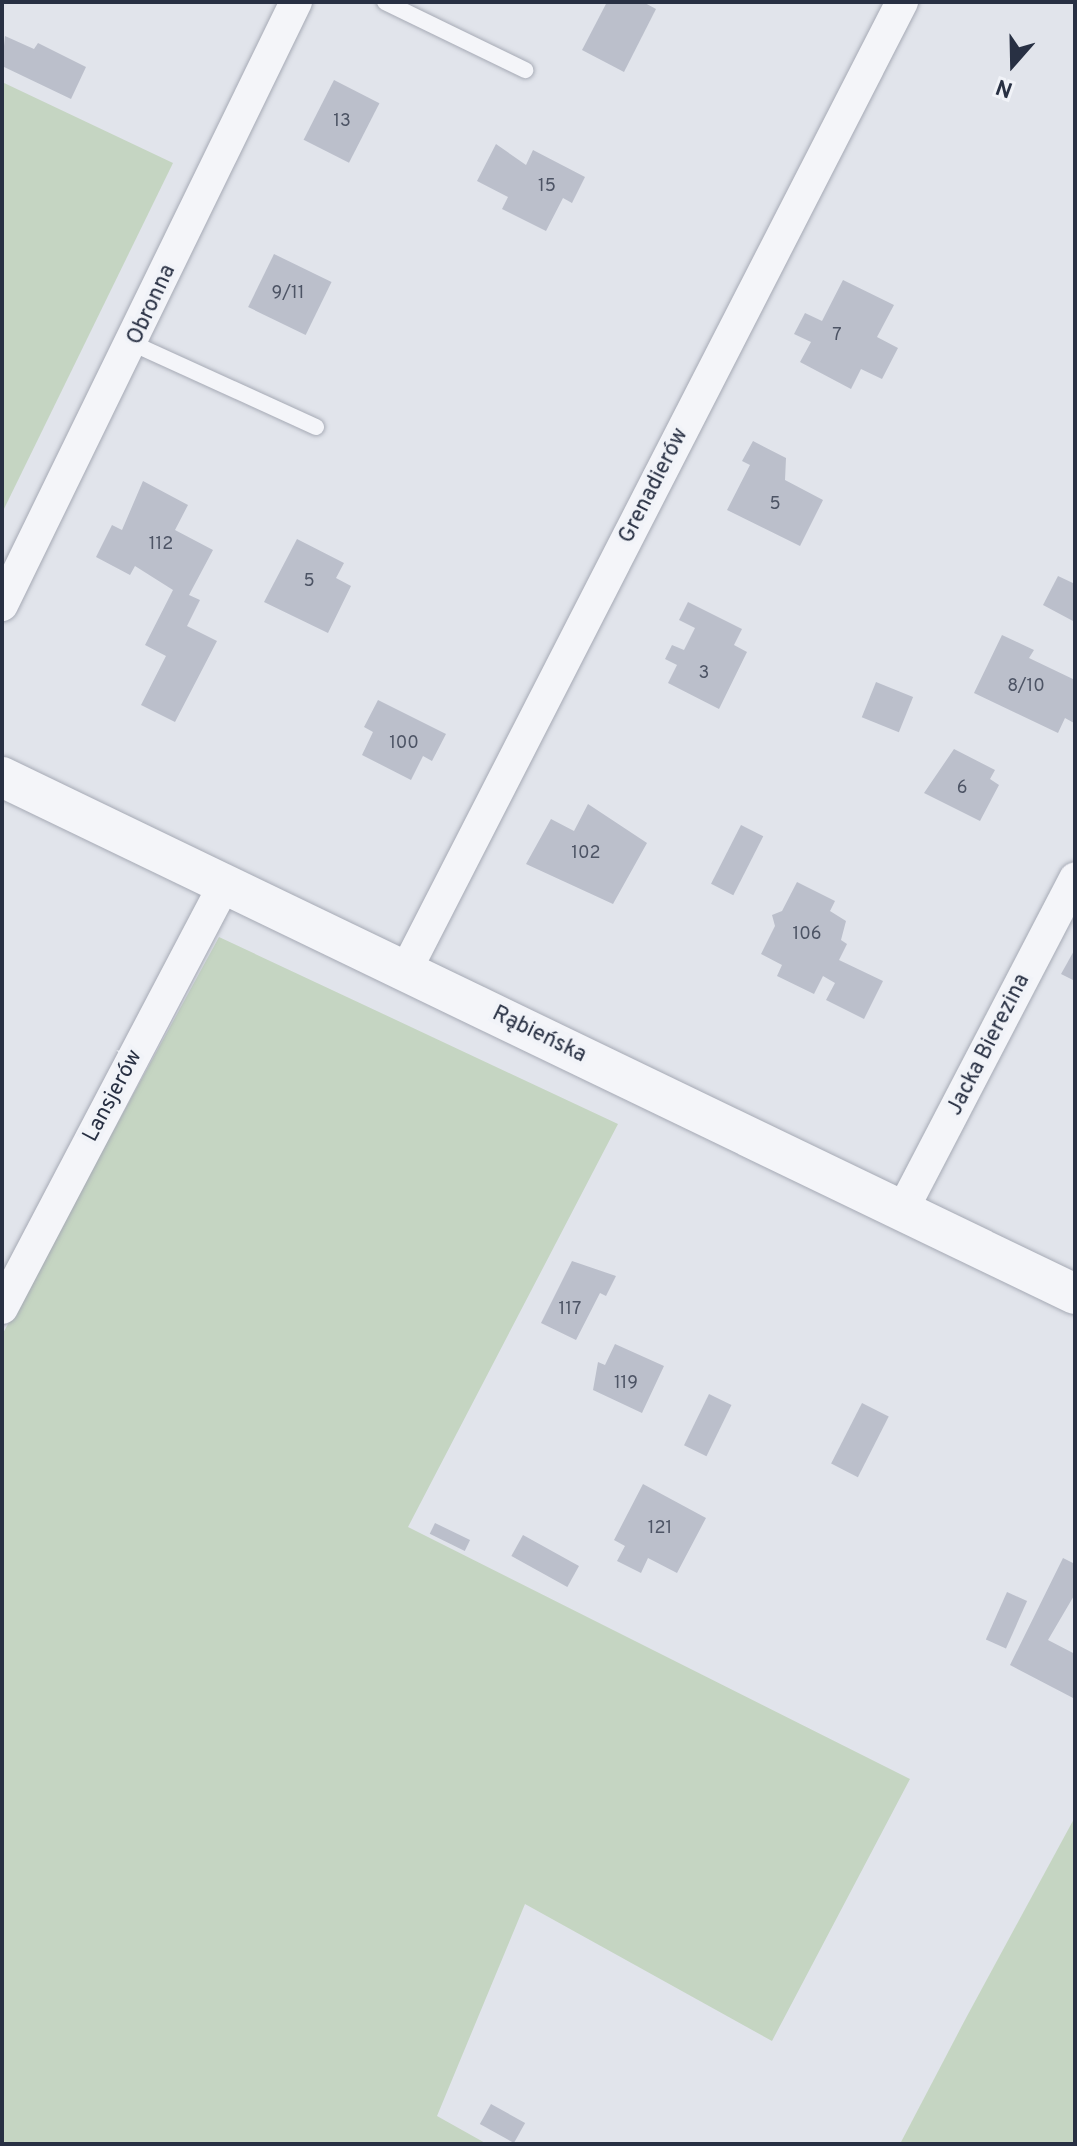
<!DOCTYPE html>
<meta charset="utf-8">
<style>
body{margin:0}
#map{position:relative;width:1077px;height:2146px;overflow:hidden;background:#e1e4eb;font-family:Overpass,sans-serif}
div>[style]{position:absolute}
.green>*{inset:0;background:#c5d5c2}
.building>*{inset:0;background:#bbbfcb;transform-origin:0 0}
.roads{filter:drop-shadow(0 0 2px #a6aab5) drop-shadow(0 0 2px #a6aab5)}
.service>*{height:16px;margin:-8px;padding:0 8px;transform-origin:8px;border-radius:8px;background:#f4f5f9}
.minor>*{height:32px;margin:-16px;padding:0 16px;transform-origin:16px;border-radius:16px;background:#f4f5f9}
.tertiary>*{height:40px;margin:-20px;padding:0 20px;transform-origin:20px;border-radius:20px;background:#f4f5f9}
span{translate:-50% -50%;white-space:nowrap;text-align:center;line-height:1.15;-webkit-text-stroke:8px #f1f3f8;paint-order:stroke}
.number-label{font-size:18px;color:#4d5465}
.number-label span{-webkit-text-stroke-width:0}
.street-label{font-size:22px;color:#283043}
.frame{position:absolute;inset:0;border:4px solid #283043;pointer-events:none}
.north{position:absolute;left:973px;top:24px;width:80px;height:80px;-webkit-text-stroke:6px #f1f3f8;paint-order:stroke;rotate:200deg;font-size:22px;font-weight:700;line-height:32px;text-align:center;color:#283043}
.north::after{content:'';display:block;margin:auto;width:28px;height:36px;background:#283043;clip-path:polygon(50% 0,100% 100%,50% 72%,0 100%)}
</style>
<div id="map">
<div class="green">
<i style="clip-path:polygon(2px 82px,173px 163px,2px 513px)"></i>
<i style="clip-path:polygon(219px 937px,618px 1124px,408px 1527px,910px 1779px,772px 2041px,525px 1904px,437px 2116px,487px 2144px,2px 2144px,2px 1335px)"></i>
<i style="clip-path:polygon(1075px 1817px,1075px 2144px,900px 2144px,966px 2018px)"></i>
</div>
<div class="building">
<i style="clip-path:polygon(607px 2px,643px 2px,656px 9px,624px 72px,582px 50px)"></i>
<i style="clip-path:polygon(5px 36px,34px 49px,38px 43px,86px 67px,71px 99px,2px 66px)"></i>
<i style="left:334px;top:80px;width:51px;height:67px;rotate:27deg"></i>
<i style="clip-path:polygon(496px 144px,526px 165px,533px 150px,585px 177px,572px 203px,563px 198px,546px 231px,502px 209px,508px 197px,477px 181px)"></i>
<i style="left:274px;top:254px;width:64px;height:59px;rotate:26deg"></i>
<i style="clip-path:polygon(843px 280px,894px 305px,877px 337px,898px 348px,882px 379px,861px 369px,851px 389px,800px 362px,811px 342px,794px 334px,805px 313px,822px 321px)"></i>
<i style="clip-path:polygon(753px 441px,786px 458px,785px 480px,823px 500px,800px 546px,727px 510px,750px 465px,742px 461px)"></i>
<i style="clip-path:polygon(143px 481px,188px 505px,175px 530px,213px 550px,189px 595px,200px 600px,187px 626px,217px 641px,175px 722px,141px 705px,166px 656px,145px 645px,173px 590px,135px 566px,130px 575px,96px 557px,112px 525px,122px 530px)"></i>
<i style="clip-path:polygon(297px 539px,344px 563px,336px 578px,351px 586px,328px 633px,264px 602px)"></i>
<i style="clip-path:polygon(1058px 576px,1075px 584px,1073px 621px,1043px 605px)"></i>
<i style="clip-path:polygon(688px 602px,742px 629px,734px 645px,747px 652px,719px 709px,668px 683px,677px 665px,665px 659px,672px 645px,684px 650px,695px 628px,679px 620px)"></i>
<i style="clip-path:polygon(1002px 635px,1034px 650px,1029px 658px,1075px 680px,1074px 723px,1065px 718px,1058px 733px,974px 693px)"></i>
<i style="left:876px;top:682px;width:40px;height:38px;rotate:22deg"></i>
<i style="clip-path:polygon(378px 700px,446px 734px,432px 761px,423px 756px,411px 780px,362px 755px,373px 732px,364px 727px)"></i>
<i style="clip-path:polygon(954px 749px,995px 770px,990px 779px,999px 785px,980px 821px,924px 793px)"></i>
<i style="clip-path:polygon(588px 804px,647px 843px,613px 904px,526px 864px,551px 819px,574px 831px)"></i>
<i style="left:741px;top:825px;width:25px;height:66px;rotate:27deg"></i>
<i style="clip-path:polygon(797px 882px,835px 901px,830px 911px,846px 921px,841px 940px,847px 944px,839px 960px,883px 981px,864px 1019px,826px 1000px,835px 983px,823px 976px,814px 994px,777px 976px,782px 965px,761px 954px,775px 926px,772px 915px,782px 911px)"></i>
<i style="clip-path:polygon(1075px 949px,1075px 981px,1061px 974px)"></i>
<i style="clip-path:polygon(572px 1261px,616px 1276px,606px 1296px,600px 1293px,576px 1340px,541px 1323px)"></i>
<i style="clip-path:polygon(615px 1344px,664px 1366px,642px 1413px,593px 1390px,598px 1362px,605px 1365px)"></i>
<i style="left:709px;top:1394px;width:25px;height:57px;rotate:26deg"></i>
<i style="left:862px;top:1403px;width:30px;height:68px;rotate:27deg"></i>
<i style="clip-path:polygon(643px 1484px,706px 1518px,677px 1573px,648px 1558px,641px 1573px,617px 1561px,625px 1546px,614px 1540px)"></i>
<i style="left:435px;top:1523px;width:39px;height:12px;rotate:26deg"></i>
<i style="left:523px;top:1535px;width:64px;height:24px;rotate:29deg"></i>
<i style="clip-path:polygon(1063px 1558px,1075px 1564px,1075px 1594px,1048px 1640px,1075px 1654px,1075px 1699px,1010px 1665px)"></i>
<i style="left:1007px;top:1592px;width:22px;height:52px;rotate:24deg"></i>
<i style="left:491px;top:2104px;width:39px;height:23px;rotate:29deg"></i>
</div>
<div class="roads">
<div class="service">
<i style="left:385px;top:2px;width:156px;rotate:25.9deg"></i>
<i style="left:134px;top:344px;width:200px;rotate:24.5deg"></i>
</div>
<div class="minor">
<i style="left:2px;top:605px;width:671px;rotate:-64.01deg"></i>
<i style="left:406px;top:970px;width:1088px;rotate:-62.87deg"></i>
<i style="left:902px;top:1211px;width:375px;rotate:-62.5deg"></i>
<i style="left:2px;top:1308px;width:479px;rotate:-62.3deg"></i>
</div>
<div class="tertiary">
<i style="left:2px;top:777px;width:1191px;rotate:25.73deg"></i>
</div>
</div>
<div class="number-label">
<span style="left:342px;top:122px">13</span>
<span style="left:547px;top:187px">15</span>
<span style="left:288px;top:294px">9/11</span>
<span style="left:837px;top:336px">7</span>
<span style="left:775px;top:505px">5</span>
<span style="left:161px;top:545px">112</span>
<span style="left:309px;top:582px">5</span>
<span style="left:704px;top:674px">3</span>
<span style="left:1026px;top:687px">8/10</span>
<span style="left:404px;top:744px">100</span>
<span style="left:962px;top:789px">6</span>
<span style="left:586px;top:854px">102</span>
<span style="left:807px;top:935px">106</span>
<span style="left:570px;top:1310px">117</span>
<span style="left:626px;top:1384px">119</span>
<span style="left:660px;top:1529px">121</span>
</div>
<div class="street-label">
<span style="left:152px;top:305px;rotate:-65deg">Obronna</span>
<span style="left:654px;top:486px;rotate:-63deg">Grenadierów</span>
<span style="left:539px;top:1035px;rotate:26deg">Rąbieńska</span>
<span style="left:989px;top:1045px;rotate:-63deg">Jacka Bierezina</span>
<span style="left:113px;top:1096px;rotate:-62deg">Lansjerów</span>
</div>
<div class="frame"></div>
<div class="north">N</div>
</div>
